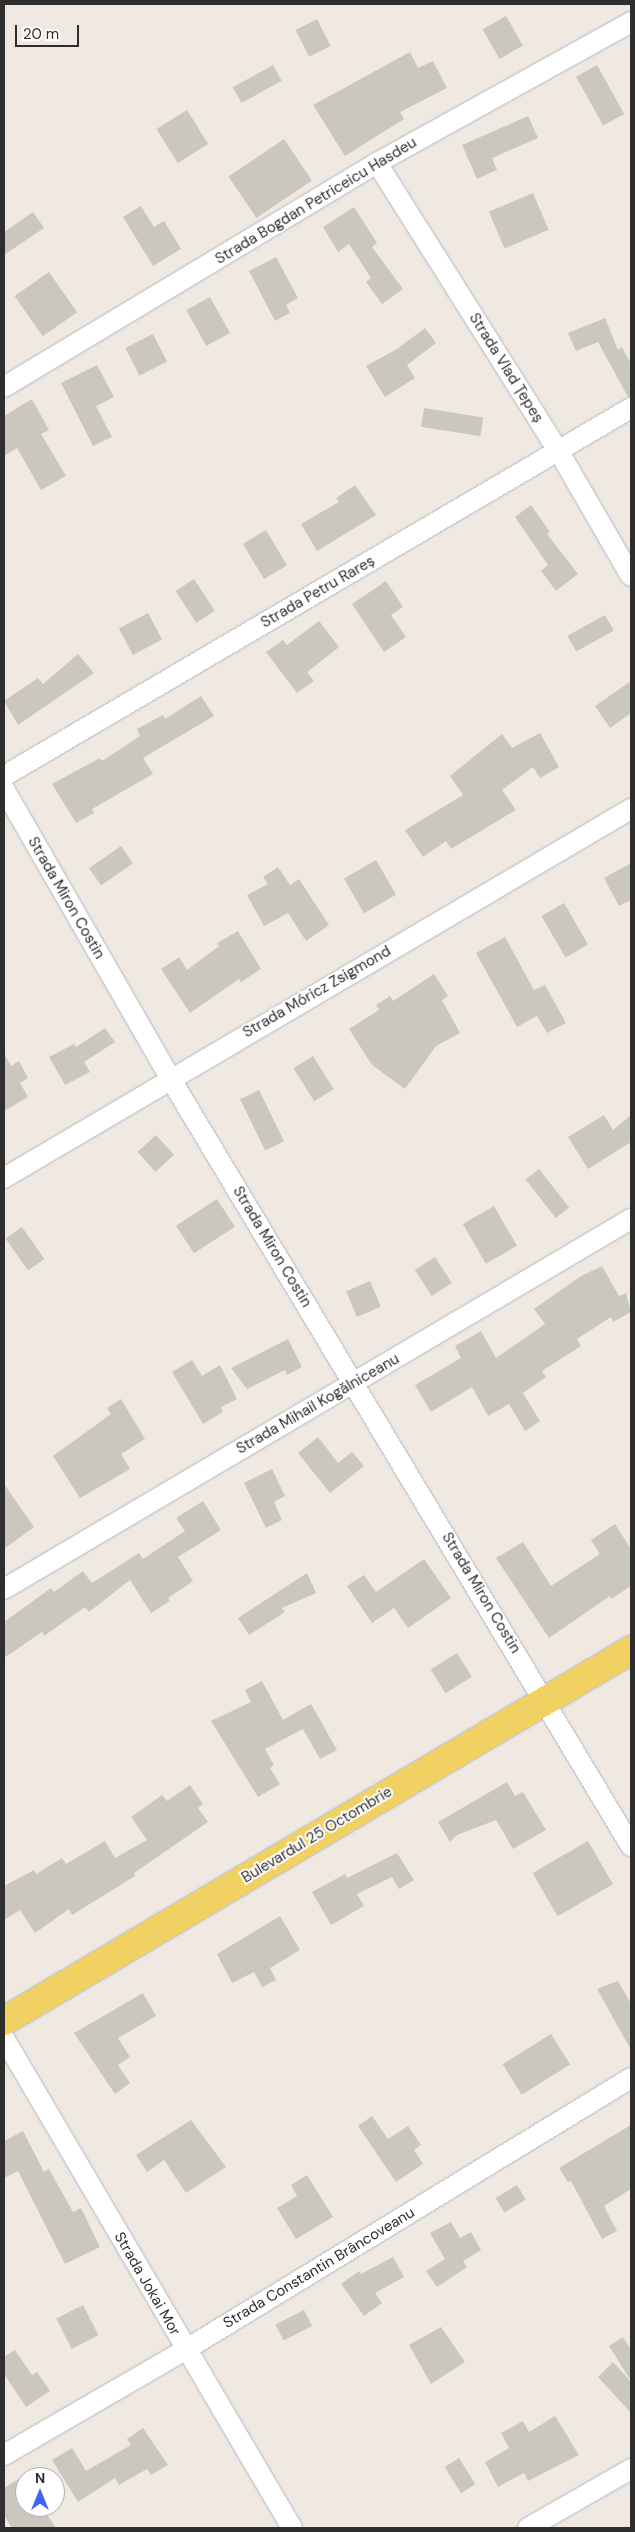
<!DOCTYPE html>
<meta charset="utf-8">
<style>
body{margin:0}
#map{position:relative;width:635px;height:2532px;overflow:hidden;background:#efe9e1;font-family:"DM Sans",sans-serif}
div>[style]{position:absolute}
.building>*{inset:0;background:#cbc7bf;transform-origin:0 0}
.roads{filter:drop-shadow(0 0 1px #b4b7c1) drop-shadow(0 0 1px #b4b7c1)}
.minor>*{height:20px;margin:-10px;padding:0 10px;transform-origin:10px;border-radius:10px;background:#fff}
.primary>*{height:28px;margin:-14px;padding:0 14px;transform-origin:14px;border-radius:14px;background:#f2d163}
span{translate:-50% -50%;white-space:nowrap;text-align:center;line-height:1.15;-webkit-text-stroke:4px #fff;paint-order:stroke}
.street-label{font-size:15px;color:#2e2e2e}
.frame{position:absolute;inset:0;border:5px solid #2e2e2e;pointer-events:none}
.north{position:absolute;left:15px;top:2467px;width:50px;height:50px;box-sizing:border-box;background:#fff;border:1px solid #ababab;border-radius:50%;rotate:0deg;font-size:14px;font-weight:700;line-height:20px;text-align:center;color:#2e2e2e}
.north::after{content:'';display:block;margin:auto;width:18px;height:22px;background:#4264fb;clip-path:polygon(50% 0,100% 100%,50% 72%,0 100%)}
.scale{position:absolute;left:15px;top:25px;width:64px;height:22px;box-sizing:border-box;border:2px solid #2e2e2e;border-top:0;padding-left:6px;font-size:15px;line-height:18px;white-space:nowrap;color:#2e2e2e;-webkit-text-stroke:4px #fff;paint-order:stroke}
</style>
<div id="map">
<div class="building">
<i style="left:506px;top:16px;width:34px;height:27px;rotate:60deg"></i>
<i style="left:317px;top:19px;width:30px;height:24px;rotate:63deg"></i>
<i style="clip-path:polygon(410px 52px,418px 68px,433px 61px,447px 88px,400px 112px,404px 119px,345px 156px,313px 105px)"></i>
<i style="left:273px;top:65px;width:18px;height:46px;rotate:61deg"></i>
<i style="left:597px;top:65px;width:56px;height:24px;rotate:61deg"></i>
<i style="left:187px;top:110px;width:40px;height:36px;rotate:58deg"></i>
<i style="clip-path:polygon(528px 116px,538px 138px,492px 158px,497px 170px,477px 179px,462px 145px)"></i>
<i style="left:284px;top:139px;width:50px;height:67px;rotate:56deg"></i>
<i style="left:533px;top:193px;width:40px;height:48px;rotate:67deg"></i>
<i style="clip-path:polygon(141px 206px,154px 227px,164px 221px,181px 249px,153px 266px,123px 217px)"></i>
<i style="clip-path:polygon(354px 207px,377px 243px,372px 247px,403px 289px,382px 304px,366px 282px,371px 278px,349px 244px,338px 252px,323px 227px)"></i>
<i style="clip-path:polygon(33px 212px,44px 228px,4px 255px,4px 232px)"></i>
<i style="clip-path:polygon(276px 257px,298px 298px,286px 305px,290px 313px,275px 321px,249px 271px)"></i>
<i style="left:49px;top:272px;width:49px;height:42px;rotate:55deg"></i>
<i style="left:210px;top:297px;width:41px;height:27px;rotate:61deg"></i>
<i style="clip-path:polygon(605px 318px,618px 350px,622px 347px,631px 364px,631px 396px,628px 397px,598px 342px,576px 351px,568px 333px)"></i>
<i style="clip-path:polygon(425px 328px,436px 343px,407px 365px,415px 378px,385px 397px,366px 366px,397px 349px)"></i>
<i style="left:153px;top:334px;width:31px;height:31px;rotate:63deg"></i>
<i style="clip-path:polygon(97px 365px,114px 397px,96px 406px,112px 437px,93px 446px,61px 383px)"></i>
<i style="clip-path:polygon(32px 399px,49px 430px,41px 434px,66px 476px,41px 490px,17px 448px,4px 456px,4px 416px)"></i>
<i style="left:424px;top:408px;width:60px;height:19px;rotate:9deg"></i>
<i style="clip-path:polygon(355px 485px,376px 515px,317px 551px,301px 524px,339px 502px,336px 498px)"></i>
<i style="clip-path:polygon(531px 505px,550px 532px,547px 534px,578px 574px,556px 591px,541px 571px,548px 565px,515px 517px)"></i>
<i style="left:266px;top:530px;width:41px;height:27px;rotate:59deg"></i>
<i style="left:194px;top:579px;width:38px;height:22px;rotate:57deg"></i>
<i style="clip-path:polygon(386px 581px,403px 607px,391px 615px,406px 637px,384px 652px,352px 604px)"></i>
<i style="left:148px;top:613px;width:30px;height:33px;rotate:62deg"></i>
<i style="left:605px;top:615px;width:18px;height:43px;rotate:61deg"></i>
<i style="clip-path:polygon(319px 621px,339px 647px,307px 672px,314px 681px,297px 693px,266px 652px,283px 640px,287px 645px)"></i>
<i style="clip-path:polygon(78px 654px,94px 673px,18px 725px,4px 701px,38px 678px,43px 684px)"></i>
<i style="clip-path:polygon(631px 681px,631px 713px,610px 728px,595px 706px)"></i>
<i style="clip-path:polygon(201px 696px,214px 716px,143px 758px,153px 774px,92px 809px,94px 813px,76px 823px,52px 784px,100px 758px,102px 761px,140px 736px,137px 729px,163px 715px,165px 719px)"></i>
<i style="clip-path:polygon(540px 733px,559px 767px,540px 778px,533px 767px,502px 790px,516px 810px,451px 849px,446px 841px,423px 857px,405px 830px,463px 795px,450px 776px,502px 734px,512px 748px)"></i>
<i style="left:121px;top:846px;width:21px;height:39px;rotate:55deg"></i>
<i style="left:376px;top:860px;width:40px;height:37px;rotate:60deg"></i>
<i style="clip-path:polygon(631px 863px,631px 900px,619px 906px,604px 878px)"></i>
<i style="clip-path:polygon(278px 867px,290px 885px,299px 879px,329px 925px,306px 941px,288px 913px,264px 926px,247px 895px,268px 884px,263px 877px)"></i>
<i style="left:564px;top:903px;width:48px;height:26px;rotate:60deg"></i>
<i style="clip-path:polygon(238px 931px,261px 969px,241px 982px,239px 979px,190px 1013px,161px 969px,179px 957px,187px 970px,219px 946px,217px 943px)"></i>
<i style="clip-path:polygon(505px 937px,534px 990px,545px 985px,566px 1023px,547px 1033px,537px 1016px,517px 1027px,476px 953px)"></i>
<i style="clip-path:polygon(434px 974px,448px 996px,442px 1000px,460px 1033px,436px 1046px,405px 1089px,372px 1065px,349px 1029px,379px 1010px,376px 1005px,390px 996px,393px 1001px)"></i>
<i style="clip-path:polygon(105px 1028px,115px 1042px,84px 1062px,90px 1072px,65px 1085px,49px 1057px,74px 1044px,76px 1047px)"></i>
<i style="clip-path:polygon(4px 1053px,11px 1066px,19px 1061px,28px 1078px,20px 1083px,28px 1097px,4px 1111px)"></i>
<i style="left:313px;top:1056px;width:39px;height:23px;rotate:58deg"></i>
<i style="left:259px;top:1090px;width:57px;height:21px;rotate:64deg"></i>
<i style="clip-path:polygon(604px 1115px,613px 1130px,631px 1115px,631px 1142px,588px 1169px,568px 1137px)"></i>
<i style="left:156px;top:1135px;width:27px;height:25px;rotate:48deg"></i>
<i style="left:539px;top:1169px;width:49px;height:17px;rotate:52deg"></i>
<i style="left:217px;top:1199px;width:33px;height:49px;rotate:57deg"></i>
<i style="left:494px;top:1206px;width:46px;height:36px;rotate:60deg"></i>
<i style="left:22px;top:1227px;width:39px;height:20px;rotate:55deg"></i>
<i style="left:435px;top:1257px;width:31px;height:24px;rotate:57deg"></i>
<i style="clip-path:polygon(602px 1266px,619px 1296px,626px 1293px,631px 1312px,613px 1322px,611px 1317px,577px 1339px,581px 1346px,542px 1371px,546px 1377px,523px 1393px,540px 1421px,525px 1431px,509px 1404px,488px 1416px,472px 1387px,431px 1412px,415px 1385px,461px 1358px,455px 1346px,481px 1331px,496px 1358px,545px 1324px,534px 1309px,581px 1276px)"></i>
<i style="left:370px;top:1281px;width:28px;height:26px;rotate:67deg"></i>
<i style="clip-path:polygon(288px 1339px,302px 1367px,287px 1375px,285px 1370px,247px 1389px,231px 1368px)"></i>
<i style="clip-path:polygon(192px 1360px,202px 1376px,220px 1365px,237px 1399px,221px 1407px,223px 1412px,203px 1424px,172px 1372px)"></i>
<i style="clip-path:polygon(121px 1399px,145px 1439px,121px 1454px,130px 1469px,80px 1498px,53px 1456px,111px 1414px,107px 1408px)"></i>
<i style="clip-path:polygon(318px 1437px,338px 1463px,352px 1452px,364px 1466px,330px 1493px,298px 1453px)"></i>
<i style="clip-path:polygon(272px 1469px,285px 1496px,274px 1502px,282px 1520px,266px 1528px,244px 1483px)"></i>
<i style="clip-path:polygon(4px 1484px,34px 1527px,4px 1549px)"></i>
<i style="clip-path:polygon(203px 1501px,221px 1530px,178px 1557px,193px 1581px,168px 1598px,170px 1601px,151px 1613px,130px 1580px,89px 1612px,85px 1607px,44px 1636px,42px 1632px,4px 1658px,4px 1622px,51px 1588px,54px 1592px,83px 1571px,92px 1583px,139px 1553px,143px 1559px,185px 1531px,176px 1518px)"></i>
<i style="clip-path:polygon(615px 1524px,631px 1549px,631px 1586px,611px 1599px,610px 1596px,549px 1638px,496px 1558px,523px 1542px,551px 1586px,600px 1554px,591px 1540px)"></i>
<i style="clip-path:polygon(424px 1559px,451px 1598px,408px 1628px,394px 1608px,372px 1623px,347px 1586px,364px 1575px,376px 1592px)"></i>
<i style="clip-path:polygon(307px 1573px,316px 1593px,282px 1608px,285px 1612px,249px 1635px,238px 1618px)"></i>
<i style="left:457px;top:1653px;width:28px;height:31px;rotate:58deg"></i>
<i style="clip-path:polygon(262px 1681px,283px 1720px,311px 1704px,337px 1750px,320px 1759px,303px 1729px,265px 1749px,274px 1765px,270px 1768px,280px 1784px,258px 1797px,211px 1721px,251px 1702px,245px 1690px)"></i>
<i style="clip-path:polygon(507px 1782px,515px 1796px,523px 1792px,546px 1830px,513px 1849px,496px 1820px,457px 1835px,450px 1842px,438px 1822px)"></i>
<i style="clip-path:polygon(190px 1785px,203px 1804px,198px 1808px,208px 1822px,134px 1873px,135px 1876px,72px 1915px,69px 1909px,35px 1933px,20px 1910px,4px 1920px,4px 1886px,34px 1870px,36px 1874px,62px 1858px,66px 1864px,105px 1841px,115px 1858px,147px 1840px,131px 1817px,162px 1795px,167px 1801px)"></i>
<i style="left:588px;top:1841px;width:50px;height:64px;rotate:60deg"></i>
<i style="clip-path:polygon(397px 1853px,414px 1880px,399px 1889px,392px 1877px,357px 1894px,364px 1906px,331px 1925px,312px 1892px,345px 1874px,347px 1878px)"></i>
<i style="clip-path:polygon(280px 1916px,300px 1950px,270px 1968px,276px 1980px,262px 1987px,254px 1972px,232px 1983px,217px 1954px)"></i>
<i style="clip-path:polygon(618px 1981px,631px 2004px,631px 2050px,597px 1989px)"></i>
<i style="clip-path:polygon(143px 1993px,156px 2016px,118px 2038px,130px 2057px,118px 2065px,130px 2083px,115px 2094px,74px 2033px)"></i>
<i style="left:551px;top:2034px;width:36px;height:57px;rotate:58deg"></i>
<i style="clip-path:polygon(372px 2116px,388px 2139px,408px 2126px,421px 2145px,414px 2150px,423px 2164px,396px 2182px,358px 2126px)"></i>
<i style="clip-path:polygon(191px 2120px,226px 2167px,186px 2193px,164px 2160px,147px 2172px,136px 2155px)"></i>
<i style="clip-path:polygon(631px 2125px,631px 2189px,604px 2206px,617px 2231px,602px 2239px,571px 2181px,568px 2182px,559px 2168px)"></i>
<i style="clip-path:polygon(23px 2131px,44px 2172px,49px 2169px,73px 2212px,81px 2208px,100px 2247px,65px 2264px,18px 2171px,4px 2178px,4px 2141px)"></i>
<i style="clip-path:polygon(307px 2175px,333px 2217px,296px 2239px,277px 2208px,297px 2196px,291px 2185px)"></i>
<i style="left:517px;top:2185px;width:17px;height:25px;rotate:59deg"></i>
<i style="clip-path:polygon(451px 2222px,460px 2238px,471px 2232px,481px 2250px,463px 2261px,467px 2267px,437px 2287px,426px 2271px,445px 2259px,430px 2233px)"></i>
<i style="clip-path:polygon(393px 2257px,404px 2277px,375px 2293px,382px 2303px,364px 2316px,341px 2284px,359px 2271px,361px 2274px)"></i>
<i style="left:83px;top:2305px;width:34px;height:30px;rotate:63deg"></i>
<i style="left:304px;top:2310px;width:18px;height:32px;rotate:63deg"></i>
<i style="clip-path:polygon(441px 2327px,465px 2362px,431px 2384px,409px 2345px)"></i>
<i style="clip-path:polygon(623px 2337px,631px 2350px,631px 2381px,609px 2346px)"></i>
<i style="clip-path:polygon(15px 2350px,32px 2375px,37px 2372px,50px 2391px,26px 2407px,4px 2374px,4px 2357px)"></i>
<i style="clip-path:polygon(613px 2362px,631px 2382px,631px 2413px,598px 2377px)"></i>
<i style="clip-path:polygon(555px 2416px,579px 2455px,528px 2481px,524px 2473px,498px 2487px,485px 2462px,509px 2448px,501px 2433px,523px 2421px,529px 2432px)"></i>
<i style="clip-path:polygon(143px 2428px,168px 2465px,151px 2475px,147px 2469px,119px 2485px,115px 2478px,78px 2502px,52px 2460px,72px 2448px,86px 2471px,131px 2445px,127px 2439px)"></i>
<i style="left:459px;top:2458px;width:31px;height:17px;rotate:58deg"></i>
<i style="clip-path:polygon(25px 2475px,25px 2507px,42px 2507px,56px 2528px,12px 2528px,4px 2515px,4px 2488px)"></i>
</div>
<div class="roads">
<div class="minor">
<i style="left:377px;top:163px;width:342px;rotate:57.8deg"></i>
<i style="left:559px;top:452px;width:143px;rotate:59.9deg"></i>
<i style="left:4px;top:387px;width:435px;rotate:-31deg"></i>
<i style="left:377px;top:163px;width:291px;rotate:-29deg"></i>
<i style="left:4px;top:776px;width:727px;rotate:-30.41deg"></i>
<i style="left:4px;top:789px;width:333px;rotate:60.1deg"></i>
<i style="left:170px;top:1078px;width:896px;rotate:59.03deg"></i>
<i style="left:4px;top:1178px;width:728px;rotate:-30.48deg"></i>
<i style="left:4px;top:1589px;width:728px;rotate:-30.55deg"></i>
<i style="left:4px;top:2038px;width:568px;rotate:59.55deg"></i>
<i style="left:4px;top:2455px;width:209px;rotate:-30.1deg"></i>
<i style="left:185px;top:2350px;width:522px;rotate:-31.38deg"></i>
<i style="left:528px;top:2528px;width:119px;rotate:-29.8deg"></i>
</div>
<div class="primary">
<i style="left:4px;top:2021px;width:729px;rotate:-30.61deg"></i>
</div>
</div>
<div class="street-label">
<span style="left:316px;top:201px;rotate:-31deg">Strada Bogdan Petriceicu Hasdeu</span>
<span style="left:506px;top:368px;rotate:58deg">Strada Vlad Țepeș</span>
<span style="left:318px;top:592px;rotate:-30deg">Strada Petru Rareș</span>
<span style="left:66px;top:898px;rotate:60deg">Strada Miron Costin</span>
<span style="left:317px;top:992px;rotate:-30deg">Strada Móricz Zsigmond</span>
<span style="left:272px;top:1247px;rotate:59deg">Strada Miron Costin</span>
<span style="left:318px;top:1404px;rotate:-30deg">Strada Mihail Kogălniceanu</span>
<span style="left:481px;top:1593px;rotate:59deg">Strada Miron Costin</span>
<span style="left:317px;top:1835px;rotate:-31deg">Bulevardul 25 Octombrie</span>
<span style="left:319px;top:2268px;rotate:-31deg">Strada Constantin Brâncoveanu</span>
<span style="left:147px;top:2284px;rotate:60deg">Strada Jokai Mor</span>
</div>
<div class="frame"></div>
<div class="north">N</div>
<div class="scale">20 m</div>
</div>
